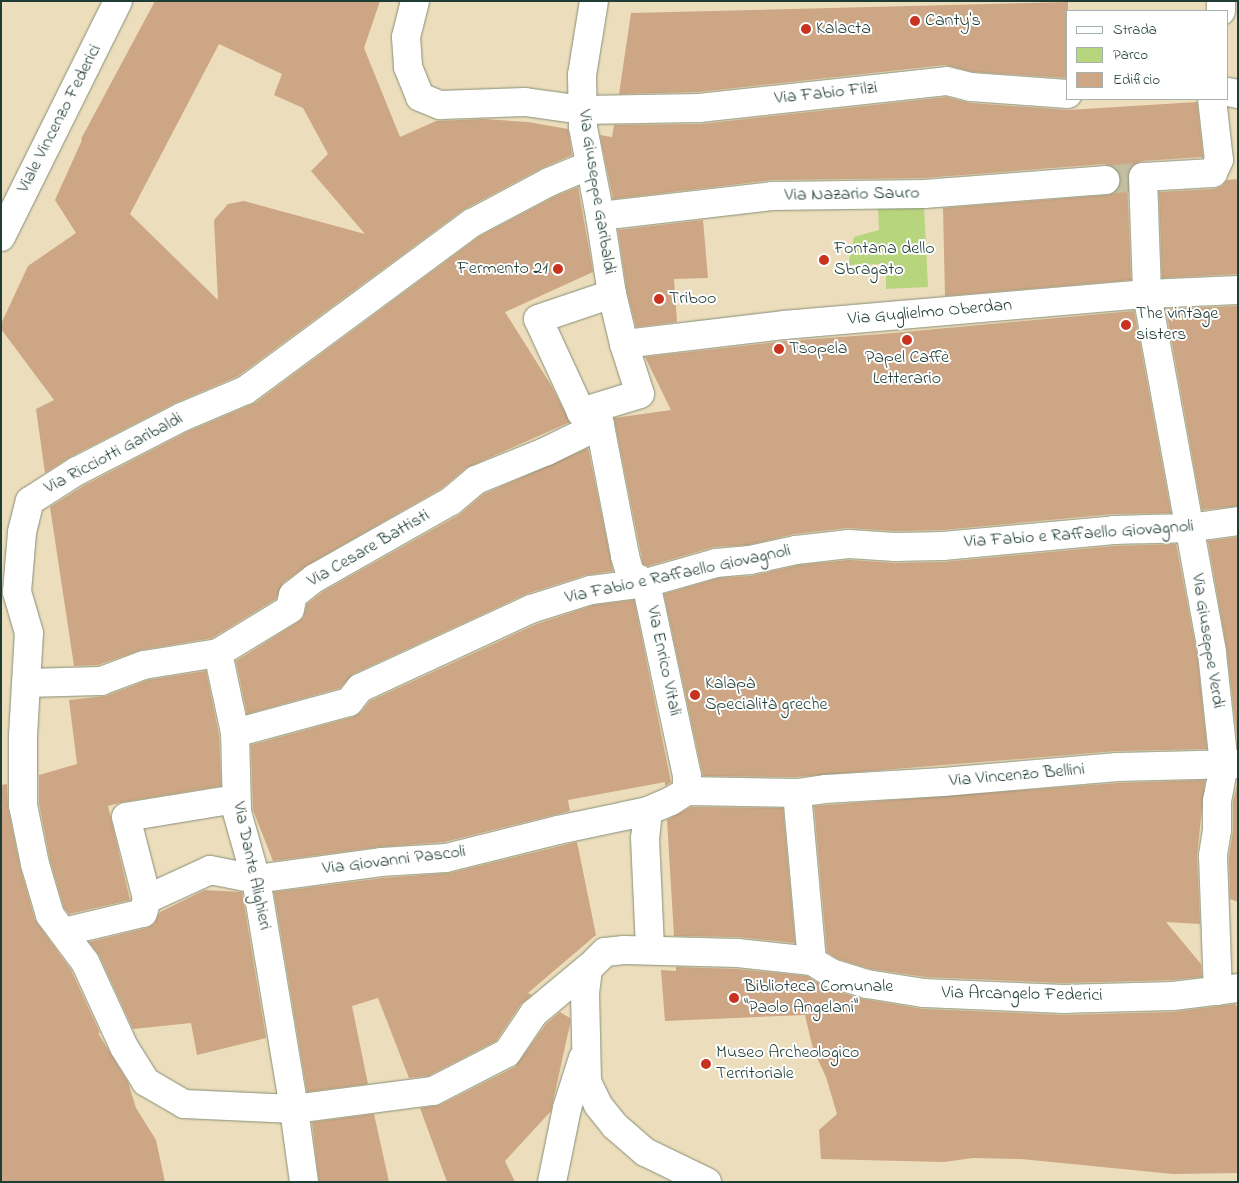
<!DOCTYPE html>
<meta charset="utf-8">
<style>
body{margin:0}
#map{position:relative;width:1239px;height:1183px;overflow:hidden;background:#ecdebc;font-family:"Indie Flower",sans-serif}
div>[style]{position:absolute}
.green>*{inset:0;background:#b6d57c}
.building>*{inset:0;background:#cda685}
.street-tunnel>*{height:28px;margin-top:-14px;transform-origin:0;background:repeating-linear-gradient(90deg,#c3bea1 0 28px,transparent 0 42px)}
.roads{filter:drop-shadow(0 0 1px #868e78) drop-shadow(0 0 1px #868e78)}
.street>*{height:28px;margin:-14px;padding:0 14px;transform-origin:14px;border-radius:14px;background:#fff}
.dots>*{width:14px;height:14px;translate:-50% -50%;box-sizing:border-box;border:2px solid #fff;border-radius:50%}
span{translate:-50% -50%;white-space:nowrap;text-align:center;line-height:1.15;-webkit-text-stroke:4px #fff;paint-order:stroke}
.poi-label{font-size:18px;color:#1f3d34}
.left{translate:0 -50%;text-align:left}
.right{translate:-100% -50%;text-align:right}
.street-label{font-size:18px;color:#1f3d34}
.frame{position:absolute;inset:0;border:2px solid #1f3d34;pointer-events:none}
.legend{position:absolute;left:1066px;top:10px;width:162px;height:90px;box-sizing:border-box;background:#fff;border:1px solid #a5b1ae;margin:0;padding:6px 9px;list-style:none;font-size:15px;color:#1f3d34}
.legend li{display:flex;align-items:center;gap:10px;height:25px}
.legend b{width:25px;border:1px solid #a5b1ae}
</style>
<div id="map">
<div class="green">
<i style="clip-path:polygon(924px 206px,928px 287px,886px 289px,886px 264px,848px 265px,854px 237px,879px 230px,878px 207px)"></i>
</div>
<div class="building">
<i style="clip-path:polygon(evenodd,155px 1px,380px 1px,364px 48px,400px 137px,436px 121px,484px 119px,528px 122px,568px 129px,572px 155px,542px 168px,463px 210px,238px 376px,175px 403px,70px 457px,45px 473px,36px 409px,54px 400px,1px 329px,1px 324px,28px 266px,76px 233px,55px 200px,82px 140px,81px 139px,155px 1px,219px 44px,282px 74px,274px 95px,303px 108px,328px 154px,311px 171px,365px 234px,244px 201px,228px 204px,214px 220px,218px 300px,130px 214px,219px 44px)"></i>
<i style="clip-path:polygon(1068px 2px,1068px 78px,973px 72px,945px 65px,698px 92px,619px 94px,631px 13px)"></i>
<i style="clip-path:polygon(946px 97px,970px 103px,1068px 110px,1197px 102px,1203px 157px,1142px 161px,1135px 164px,1129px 169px,1127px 178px,1131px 280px,945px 296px,943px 208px,1107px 195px,1114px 193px,1119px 186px,1120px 178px,1118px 171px,1111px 166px,1104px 164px,923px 178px,772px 180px,613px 199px,600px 135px,612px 137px,614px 125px,701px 124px)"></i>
<i style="clip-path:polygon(1238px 179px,1238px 274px,1162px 278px,1159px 192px,1214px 189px,1222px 186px,1227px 180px)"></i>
<i style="clip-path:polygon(578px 187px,593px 272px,505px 312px,551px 385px,570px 422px,466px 468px,442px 488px,306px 566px,283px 583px,276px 599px,212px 638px,141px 650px,98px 665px,74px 666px,50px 507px,85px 485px,189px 431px,255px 403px,480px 236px,556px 196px)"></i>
<i style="clip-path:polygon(703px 220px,708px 278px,674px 279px,677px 322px,636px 327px,627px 291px,618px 230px)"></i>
<i style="clip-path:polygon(1237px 306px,1238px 506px,1202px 510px,1166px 309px)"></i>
<i style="clip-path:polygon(1134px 311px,1171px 513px,1113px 514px,942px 530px,895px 531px,847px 528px,794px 534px,748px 545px,714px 547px,648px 566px,643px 564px,614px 418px,671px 410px,645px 357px,786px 341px,882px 334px)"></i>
<i style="clip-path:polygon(588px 448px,613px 571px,586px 575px,526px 594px,353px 674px,340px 688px,247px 714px,236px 661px,298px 622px,303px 618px,307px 604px,324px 591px,459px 515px,484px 494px)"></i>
<i style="clip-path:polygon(1238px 537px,1238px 747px,1227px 650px,1208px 541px)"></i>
<i style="clip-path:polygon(1176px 544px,1197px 655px,1207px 749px,1116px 751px,796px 777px,703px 776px,664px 594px,719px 578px,751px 576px,799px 565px,849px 560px,895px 563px,943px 562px,1115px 546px)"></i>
<i style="clip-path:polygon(634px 600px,671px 782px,665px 786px,665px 782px,568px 800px,570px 811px,444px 842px,379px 847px,273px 861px,253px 810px,251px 745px,353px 717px,361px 712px,370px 701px,537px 624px,594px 605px)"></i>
<i style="clip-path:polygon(206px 671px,219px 735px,221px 786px,123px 802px,108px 806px,130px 900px,69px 914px,64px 908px,50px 860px,39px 803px,39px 775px,77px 764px,69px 700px,106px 696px,148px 680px)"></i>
<i style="clip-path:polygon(1205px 780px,1197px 856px,1200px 924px,1166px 922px,1201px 964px,1202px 977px,1172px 980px,1064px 983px,926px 977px,871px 969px,838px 959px,827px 952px,814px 806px,1118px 783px)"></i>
<i style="clip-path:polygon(1238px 780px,1238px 902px,1230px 899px,1229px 857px,1233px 830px,1233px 802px)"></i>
<i style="clip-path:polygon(7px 784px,8px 808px,20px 867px,35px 920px,71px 970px,100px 1033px,98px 1033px,128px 1082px,136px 1108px,156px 1140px,165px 1182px,1px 1182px,1px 785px)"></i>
<i style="clip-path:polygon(691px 807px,783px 808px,795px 943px,737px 937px,674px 936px,667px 820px)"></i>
<i style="clip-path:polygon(577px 842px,596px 935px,528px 993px,532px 995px,521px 1004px,496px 1041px,428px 1076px,409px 1078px,378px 998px,352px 1006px,368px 1084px,307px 1092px,274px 892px,383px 878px,450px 873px)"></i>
<i style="clip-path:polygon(205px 890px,242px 892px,266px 1038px,197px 1055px,191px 1023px,133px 1029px,99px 955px,89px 942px,147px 928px,154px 924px,160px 912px)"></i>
<i style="clip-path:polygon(676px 967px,736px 969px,807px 976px,826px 988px,863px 999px,923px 1009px,1064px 1015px,1173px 1012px,1235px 1004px,1238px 1007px,1238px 1173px,1173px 1174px,1021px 1159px,973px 1158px,944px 1162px,821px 1159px,819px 1130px,837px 1114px,826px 1077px,813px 1049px,805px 1015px,665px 1021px,661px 970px,676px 971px)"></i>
<i style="clip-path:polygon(560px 1012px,570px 1018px,570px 1024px,551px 1111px,505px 1161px,515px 1182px,447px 1182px,420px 1108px,440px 1105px,515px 1067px,546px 1024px)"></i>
<i style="clip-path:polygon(374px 1114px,389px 1182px,319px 1182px,312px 1122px)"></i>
</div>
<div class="street-tunnel">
<i style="left:1105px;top:180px;width:34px;rotate:-5deg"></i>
</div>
<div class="roads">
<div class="street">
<i style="left:415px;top:1px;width:37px;rotate:104deg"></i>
<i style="left:406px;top:37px;width:30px;rotate:86deg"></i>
<i style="left:408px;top:67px;width:32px;rotate:68deg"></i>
<i style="left:420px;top:97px;width:22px;rotate:22deg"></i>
<i style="left:440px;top:105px;width:85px;rotate:-2deg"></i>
<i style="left:525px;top:102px;width:59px;rotate:7.9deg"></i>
<i style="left:583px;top:110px;width:116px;rotate:-1deg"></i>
<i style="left:699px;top:108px;width:249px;rotate:-6.2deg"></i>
<i style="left:947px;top:81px;width:25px;rotate:14deg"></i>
<i style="left:971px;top:87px;width:97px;rotate:4.1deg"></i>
<i style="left:594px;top:1px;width:75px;rotate:99.2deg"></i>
<i style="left:582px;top:75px;width:52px;rotate:88.9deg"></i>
<i style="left:583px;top:127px;width:91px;rotate:79.2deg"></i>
<i style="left:600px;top:216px;width:79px;rotate:81.3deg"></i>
<i style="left:612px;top:294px;width:51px;rotate:76.5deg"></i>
<i style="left:624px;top:344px;width:52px;rotate:72.3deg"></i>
<i style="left:640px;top:394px;width:62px;rotate:163deg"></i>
<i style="left:581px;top:412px;width:102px;rotate:-114.8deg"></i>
<i style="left:538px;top:319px;width:78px;rotate:-18.7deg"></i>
<i style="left:1221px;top:1px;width:10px;rotate:90deg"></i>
<i style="left:1228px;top:92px;width:10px;rotate:11deg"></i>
<i style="left:1212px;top:99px;width:61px;rotate:83.5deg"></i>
<i style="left:1219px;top:160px;width:14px;rotate:115deg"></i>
<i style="left:1213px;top:173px;width:70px;rotate:176.7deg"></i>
<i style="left:1143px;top:177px;width:117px;rotate:88deg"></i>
<i style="left:1147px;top:294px;width:365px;rotate:79.7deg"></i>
<i style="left:1212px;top:653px;width:113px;rotate:83.9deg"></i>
<i style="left:1224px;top:765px;width:37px;rotate:101deg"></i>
<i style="left:1217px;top:801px;width:29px;rotate:90deg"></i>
<i style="left:1217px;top:830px;width:26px;rotate:99deg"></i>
<i style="left:1213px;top:856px;width:135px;rotate:87.9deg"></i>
<i style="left:600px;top:216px;width:173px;rotate:-6.6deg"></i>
<i style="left:772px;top:196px;width:152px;rotate:-0.8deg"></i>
<i style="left:924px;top:194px;width:182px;rotate:-4.4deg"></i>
<i style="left:1px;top:237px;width:263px;rotate:-63.6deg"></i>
<i style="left:624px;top:344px;width:161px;rotate:-6.8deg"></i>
<i style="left:784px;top:325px;width:364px;rotate:-4.9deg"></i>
<i style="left:1147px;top:294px;width:91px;rotate:-2.5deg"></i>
<i style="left:597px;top:410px;width:149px;rotate:79.1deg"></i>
<i style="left:625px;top:556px;width:19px;rotate:74deg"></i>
<i style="left:630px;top:574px;width:18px;rotate:29deg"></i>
<i style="left:646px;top:583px;width:197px;rotate:78deg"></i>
<i style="left:687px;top:776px;width:15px;rotate:90deg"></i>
<i style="left:687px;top:791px;width:19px;rotate:148deg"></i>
<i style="left:671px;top:801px;width:25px;rotate:157deg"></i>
<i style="left:648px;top:811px;width:27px;rotate:96deg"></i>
<i style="left:645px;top:838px;width:111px;rotate:87.4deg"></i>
<i style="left:218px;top:653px;width:82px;rotate:78deg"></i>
<i style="left:235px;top:733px;width:79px;rotate:88.5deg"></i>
<i style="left:237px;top:812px;width:70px;rotate:74.2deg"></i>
<i style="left:256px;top:879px;width:233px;rotate:80.6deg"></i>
<i style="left:294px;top:1109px;width:140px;rotate:-7.4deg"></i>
<i style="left:433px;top:1091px;width:83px;rotate:-27.2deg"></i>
<i style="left:507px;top:1053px;width:48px;rotate:-56deg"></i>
<i style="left:534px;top:1013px;width:70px;rotate:-39.8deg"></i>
<i style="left:26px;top:683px;width:75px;rotate:-1.5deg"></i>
<i style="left:101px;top:681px;width:46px;rotate:-20.4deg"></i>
<i style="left:144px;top:665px;width:75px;rotate:-9.2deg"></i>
<i style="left:218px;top:653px;width:84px;rotate:-31.4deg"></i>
<i style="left:290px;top:609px;width:14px;rotate:-78deg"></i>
<i style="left:293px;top:595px;width:28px;rotate:-38deg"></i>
<i style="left:315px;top:578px;width:156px;rotate:-29.5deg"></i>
<i style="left:451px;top:501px;width:33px;rotate:-40deg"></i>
<i style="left:476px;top:480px;width:77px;rotate:-22.2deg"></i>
<i style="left:547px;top:451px;width:59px;rotate:-26.1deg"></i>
<i style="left:235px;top:733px;width:118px;rotate:-15.2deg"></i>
<i style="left:349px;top:702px;width:18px;rotate:-52deg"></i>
<i style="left:360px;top:688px;width:188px;rotate:-24.8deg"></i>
<i style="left:531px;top:609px;width:63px;rotate:-17.6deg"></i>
<i style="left:591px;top:590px;width:55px;rotate:-7.3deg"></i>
<i style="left:646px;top:583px;width:73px;rotate:-15.9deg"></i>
<i style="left:716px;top:563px;width:34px;rotate:-5deg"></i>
<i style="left:750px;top:560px;width:47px;rotate:-12.3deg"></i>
<i style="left:796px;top:550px;width:53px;rotate:-6.5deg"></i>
<i style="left:849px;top:544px;width:46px;rotate:3.7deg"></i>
<i style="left:895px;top:547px;width:48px;rotate:-1.2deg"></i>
<i style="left:943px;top:546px;width:172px;rotate:-5.3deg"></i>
<i style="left:1114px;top:530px;width:75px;rotate:-1.5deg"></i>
<i style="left:1189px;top:528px;width:49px;rotate:-8.1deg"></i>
<i style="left:687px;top:791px;width:110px;rotate:1deg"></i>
<i style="left:797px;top:793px;width:169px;rotate:84.9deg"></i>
<i style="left:812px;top:961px;width:75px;rotate:-173.9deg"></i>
<i style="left:737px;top:953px;width:113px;rotate:-178.5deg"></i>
<i style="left:624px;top:950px;width:19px;rotate:174deg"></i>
<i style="left:605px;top:952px;width:24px;rotate:135deg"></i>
<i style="left:588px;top:969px;width:23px;rotate:97deg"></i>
<i style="left:585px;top:992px;width:90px;rotate:88.7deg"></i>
<i style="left:587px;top:1082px;width:25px;rotate:64deg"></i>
<i style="left:598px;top:1105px;width:27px;rotate:51deg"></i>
<i style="left:615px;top:1126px;width:40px;rotate:41deg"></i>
<i style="left:645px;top:1152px;width:69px;rotate:25.8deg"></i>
<i style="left:797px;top:793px;width:28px;rotate:-8deg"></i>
<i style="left:825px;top:789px;width:118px;rotate:-3.4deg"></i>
<i style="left:943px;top:782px;width:175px;rotate:-4.9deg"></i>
<i style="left:1117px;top:767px;width:121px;rotate:-1.4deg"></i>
<i style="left:236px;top:799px;width:111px;rotate:170.7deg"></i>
<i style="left:126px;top:817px;width:85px;rotate:75.6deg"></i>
<i style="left:147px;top:899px;width:69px;rotate:-24.7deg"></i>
<i style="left:210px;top:870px;width:47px;rotate:11.1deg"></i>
<i style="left:256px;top:879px;width:126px;rotate:-7.7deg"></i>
<i style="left:381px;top:862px;width:65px;rotate:-3.5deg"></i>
<i style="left:446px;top:858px;width:115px;rotate:-14deg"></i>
<i style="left:558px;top:830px;width:92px;rotate:-11.9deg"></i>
<i style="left:63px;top:932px;width:82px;rotate:-13.4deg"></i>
<i style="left:143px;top:913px;width:15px;rotate:-74deg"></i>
<i style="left:812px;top:961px;width:22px;rotate:32deg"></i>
<i style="left:831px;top:973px;width:38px;rotate:17deg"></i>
<i style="left:867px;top:984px;width:58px;rotate:9deg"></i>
<i style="left:924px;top:993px;width:140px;rotate:2.5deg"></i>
<i style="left:1064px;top:999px;width:109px;rotate:-1.6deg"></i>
<i style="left:1173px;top:996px;width:65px;rotate:-7deg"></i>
<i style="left:304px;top:1182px;width:74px;rotate:-97.8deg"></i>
<i style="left:294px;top:1109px;width:110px;rotate:-177.4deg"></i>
<i style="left:184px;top:1104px;width:44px;rotate:-149.9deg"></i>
<i style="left:146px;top:1082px;width:41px;rotate:-122.2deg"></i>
<i style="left:124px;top:1047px;width:94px;rotate:-114.6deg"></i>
<i style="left:85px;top:962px;width:59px;rotate:-126.7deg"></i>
<i style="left:50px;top:915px;width:53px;rotate:-106.4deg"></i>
<i style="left:35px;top:864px;width:60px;rotate:-101.5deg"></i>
<i style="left:23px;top:805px;width:69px;rotate:-90deg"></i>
<i style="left:23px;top:736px;width:103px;rotate:-86.7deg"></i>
<i style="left:29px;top:633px;width:43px;rotate:-106.3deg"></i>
<i style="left:17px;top:592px;width:60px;rotate:-85.2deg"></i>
<i style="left:22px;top:532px;width:32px;rotate:-76deg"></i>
<i style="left:30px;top:501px;width:56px;rotate:-32.6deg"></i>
<i style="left:77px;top:471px;width:118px;rotate:-27.2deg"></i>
<i style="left:182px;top:417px;width:69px;rotate:-22.9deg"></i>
<i style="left:246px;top:390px;width:281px;rotate:-36.5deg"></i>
<i style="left:472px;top:223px;width:87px;rotate:-28deg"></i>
<i style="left:549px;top:182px;width:44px;rotate:-22.5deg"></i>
<i style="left:552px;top:1182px;width:76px;rotate:-78.5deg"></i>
<i style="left:567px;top:1108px;width:52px;rotate:-72.3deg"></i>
</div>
</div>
<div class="dots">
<i style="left:915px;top:21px;background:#c8321e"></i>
<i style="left:806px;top:29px;background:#c8321e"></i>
<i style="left:824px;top:260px;background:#c8321e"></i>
<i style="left:558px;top:269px;background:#c8321e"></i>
<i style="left:659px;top:299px;background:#c8321e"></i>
<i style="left:1126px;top:325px;background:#c8321e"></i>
<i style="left:907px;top:340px;background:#c8321e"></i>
<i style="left:779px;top:349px;background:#c8321e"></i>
<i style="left:695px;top:695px;background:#c8321e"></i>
<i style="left:734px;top:998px;background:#c8321e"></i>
<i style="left:706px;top:1064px;background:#c8321e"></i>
</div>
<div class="poi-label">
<span class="left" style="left:925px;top:21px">Canty's</span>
<span class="left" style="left:816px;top:29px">Kalacta</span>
<span class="left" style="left:834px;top:260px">Fontana dello<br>Sbragato</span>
<span class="right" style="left:548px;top:269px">Fermento 21</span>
<span class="left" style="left:669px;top:299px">Triboo</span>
<span class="left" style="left:1136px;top:325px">The vintage<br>sisters</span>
<span class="left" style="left:789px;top:349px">Tsopela</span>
<span style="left:907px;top:369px">Papel Caffè<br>Letterario</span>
<span class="left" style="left:705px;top:695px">Kalapà<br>Specialità greche</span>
<span class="left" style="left:744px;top:998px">Biblioteca Comunale<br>"Paolo Angelani"</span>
<span class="left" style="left:716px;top:1064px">Museo Archeologico<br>Territoriale</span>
</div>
<div class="street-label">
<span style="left:826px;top:94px;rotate:-6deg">Via Fabio Filzi</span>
<span style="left:60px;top:119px;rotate:-63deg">Viale Vincenzo Federici</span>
<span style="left:596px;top:192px;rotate:81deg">Via Giuseppe Garibaldi</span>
<span style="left:852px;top:195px;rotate:-1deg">Via Nazario Sauro</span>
<span style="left:930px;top:313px;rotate:-5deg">Via Guglielmo Oberdan</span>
<span style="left:114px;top:454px;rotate:-28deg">Via Ricciotti Garibaldi</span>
<span style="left:1079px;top:535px;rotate:-4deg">Via Fabio e Raffaello Giovagnoli</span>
<span style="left:369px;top:549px;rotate:-30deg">Via Cesare Battisti</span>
<span style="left:678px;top:575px;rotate:-12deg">Via Fabio e Raffaello Giovagnoli</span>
<span style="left:1207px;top:641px;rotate:81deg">Via Giuseppe Verdi</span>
<span style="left:663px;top:661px;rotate:78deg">Via Enrico Vitali</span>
<span style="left:1017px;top:776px;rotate:-5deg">Via Vincenzo Bellini</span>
<span style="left:394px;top:861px;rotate:-7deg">Via Giovanni Pascoli</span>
<span style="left:251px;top:866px;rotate:78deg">Via Dante Alighieri</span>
<span style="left:1022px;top:995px;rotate:1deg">Via Arcangelo Federici</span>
</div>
<div class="frame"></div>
<ul class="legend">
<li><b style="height:6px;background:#fff"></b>Strada</li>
<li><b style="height:14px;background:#b6d57c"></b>Parco</li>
<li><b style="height:14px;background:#cda685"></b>Edificio</li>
</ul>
</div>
